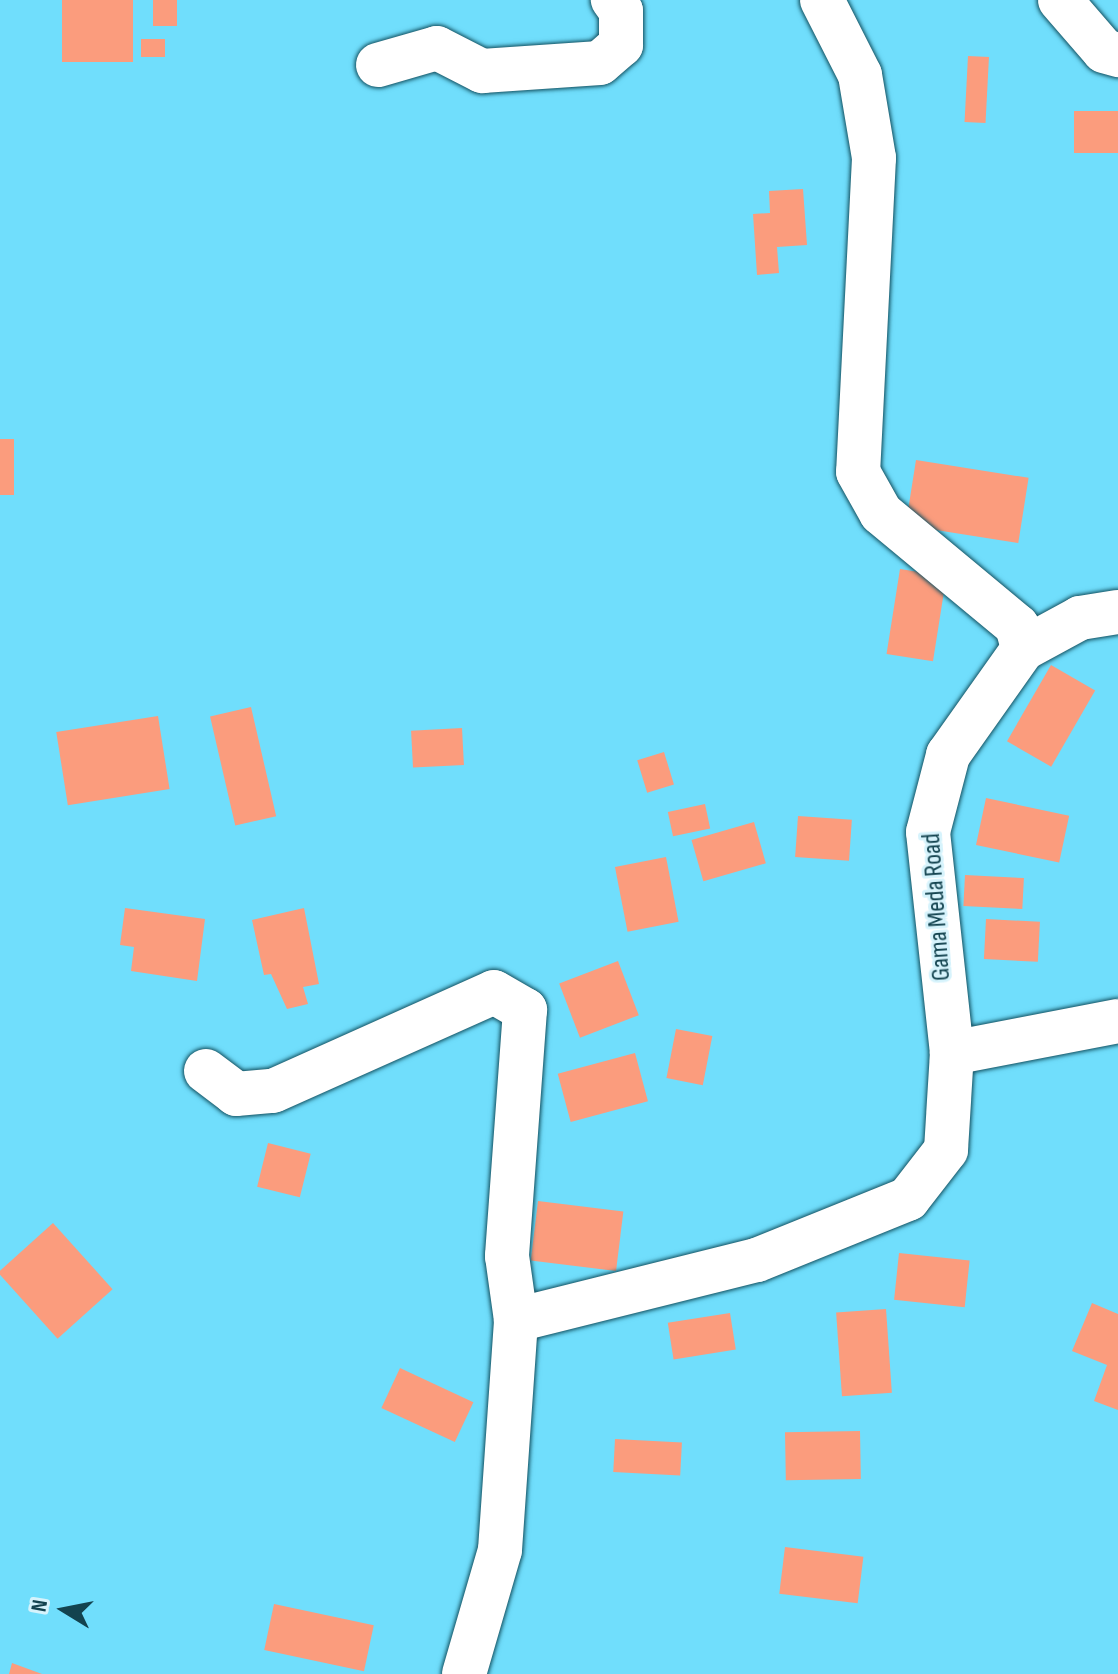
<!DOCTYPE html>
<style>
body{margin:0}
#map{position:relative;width:1118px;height:1674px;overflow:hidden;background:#70defc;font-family:"Sofia Sans Condensed",sans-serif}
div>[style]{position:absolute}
.building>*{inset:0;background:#fb9c7d;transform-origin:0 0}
.roads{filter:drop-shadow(0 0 2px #135161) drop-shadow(0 0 2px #135161)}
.minor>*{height:44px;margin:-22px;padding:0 22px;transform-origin:22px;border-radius:22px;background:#fff}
span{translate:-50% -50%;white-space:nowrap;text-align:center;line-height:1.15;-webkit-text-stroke:6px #d6f3fc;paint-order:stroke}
.street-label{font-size:26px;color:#13434f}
.north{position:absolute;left:24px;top:1570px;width:80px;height:80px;-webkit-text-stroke:6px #d6f3fc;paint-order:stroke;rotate:280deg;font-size:22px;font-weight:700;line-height:32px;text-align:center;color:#13434f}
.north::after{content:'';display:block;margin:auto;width:28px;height:36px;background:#13434f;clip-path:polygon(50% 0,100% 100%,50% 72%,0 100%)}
</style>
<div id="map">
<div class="building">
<i style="left:62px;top:0;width:71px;height:62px"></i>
<i style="left:153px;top:0;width:24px;height:26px"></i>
<i style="left:141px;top:39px;width:24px;height:18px"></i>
<i style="left:968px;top:56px;width:21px;height:66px;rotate:3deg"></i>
<i style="left:1118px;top:111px;width:42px;height:44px;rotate:90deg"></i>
<i style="clip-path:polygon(803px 189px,807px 245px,777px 247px,779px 273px,757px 275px,753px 214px,770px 213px,769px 191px)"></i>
<i style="left:0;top:439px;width:14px;height:56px"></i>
<i style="left:916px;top:460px;width:114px;height:66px;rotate:9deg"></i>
<i style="left:900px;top:569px;width:47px;height:86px;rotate:9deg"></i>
<i style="left:1051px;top:665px;width:51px;height:88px;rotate:30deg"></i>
<i style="left:251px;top:707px;width:112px;height:42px;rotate:77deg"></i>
<i style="left:158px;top:716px;width:74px;height:103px;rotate:81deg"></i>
<i style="left:462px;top:728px;width:37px;height:51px;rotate:87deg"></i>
<i style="left:664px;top:752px;width:34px;height:28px;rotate:73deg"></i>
<i style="left:986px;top:798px;width:85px;height:48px;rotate:12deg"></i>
<i style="left:705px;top:804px;width:25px;height:38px;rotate:78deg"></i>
<i style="left:798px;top:816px;width:54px;height:41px;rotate:4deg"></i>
<i style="left:754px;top:822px;width:43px;height:65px;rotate:74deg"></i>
<i style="left:666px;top:857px;width:66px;height:52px;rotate:79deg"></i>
<i style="left:965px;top:875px;width:59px;height:31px;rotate:3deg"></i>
<i style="clip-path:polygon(125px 908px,205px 919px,197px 981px,131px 971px,134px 947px,120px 945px)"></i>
<i style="clip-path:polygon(304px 908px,319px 984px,303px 987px,308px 1004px,287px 1009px,271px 974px,264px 975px,252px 920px)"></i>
<i style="left:986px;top:919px;width:54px;height:40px;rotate:3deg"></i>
<i style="left:618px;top:961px;width:58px;height:63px;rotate:69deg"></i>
<i style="left:676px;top:1029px;width:37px;height:50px;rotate:11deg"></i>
<i style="left:635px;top:1053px;width:50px;height:80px;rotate:75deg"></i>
<i style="left:268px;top:1143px;width:44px;height:45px;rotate:14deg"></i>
<i style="left:538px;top:1201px;width:86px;height:60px;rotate:7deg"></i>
<i style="left:53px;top:1223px;width:89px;height:74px;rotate:48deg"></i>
<i style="left:899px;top:1253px;width:71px;height:47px;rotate:6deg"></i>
<i style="clip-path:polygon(1092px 1303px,1118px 1314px,1118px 1410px,1094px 1401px,1107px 1365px,1072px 1351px)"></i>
<i style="left:886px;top:1309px;width:84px;height:50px;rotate:86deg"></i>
<i style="left:730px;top:1313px;width:37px;height:63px;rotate:81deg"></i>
<i style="left:400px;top:1368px;width:81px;height:44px;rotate:25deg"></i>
<i style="left:860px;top:1431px;width:48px;height:75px;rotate:89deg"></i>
<i style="left:615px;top:1439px;width:67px;height:33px;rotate:3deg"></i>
<i style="left:785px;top:1547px;width:79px;height:47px;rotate:7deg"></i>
<i style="left:274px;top:1604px;width:102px;height:47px;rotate:12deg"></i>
<i style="clip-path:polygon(12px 1663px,42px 1674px,9px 1674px)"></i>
</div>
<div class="roads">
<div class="minor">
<i style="left:822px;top:0;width:84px;rotate:63.1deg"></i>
<i style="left:860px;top:75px;width:84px;rotate:80.4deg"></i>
<i style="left:874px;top:158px;width:314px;rotate:92.9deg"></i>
<i style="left:858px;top:472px;width:47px;rotate:60.7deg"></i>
<i style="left:881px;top:513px;width:177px;rotate:39.7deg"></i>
<i style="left:1017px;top:626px;width:24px;rotate:75deg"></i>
<i style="left:1060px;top:0;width:67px;rotate:49.2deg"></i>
<i style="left:1104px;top:51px;width:15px;rotate:16deg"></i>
<i style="left:378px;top:65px;width:61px;rotate:-16.1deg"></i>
<i style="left:437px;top:48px;width:51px;rotate:27.1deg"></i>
<i style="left:482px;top:71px;width:118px;rotate:-3.9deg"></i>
<i style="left:600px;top:63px;width:28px;rotate:-41deg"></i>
<i style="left:621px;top:45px;width:34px;rotate:-90deg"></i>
<i style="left:621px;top:11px;width:14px;rotate:-126deg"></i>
<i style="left:952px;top:1053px;width:222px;rotate:-96.2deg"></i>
<i style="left:928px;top:832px;width:80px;rotate:-75.4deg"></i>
<i style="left:948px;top:755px;width:130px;rotate:-54.7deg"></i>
<i style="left:1023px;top:649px;width:65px;rotate:-28.5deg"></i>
<i style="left:1080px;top:618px;width:38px;rotate:-9deg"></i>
<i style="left:206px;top:1071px;width:38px;rotate:37deg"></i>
<i style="left:236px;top:1094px;width:37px;rotate:-5deg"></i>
<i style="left:273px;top:1091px;width:242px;rotate:-24.1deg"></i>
<i style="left:494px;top:992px;width:36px;rotate:30deg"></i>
<i style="left:525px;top:1010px;width:247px;rotate:94.2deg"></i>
<i style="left:507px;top:1256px;width:65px;rotate:82deg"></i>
<i style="left:464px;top:1674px;width:129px;rotate:-73.8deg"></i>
<i style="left:500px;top:1550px;width:231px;rotate:-86deg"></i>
<i style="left:516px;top:1320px;width:248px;rotate:-14deg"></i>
<i style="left:757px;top:1260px;width:163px;rotate:-22deg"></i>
<i style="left:908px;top:1199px;width:62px;rotate:-52.2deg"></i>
<i style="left:946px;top:1150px;width:97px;rotate:-86.5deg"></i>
<i style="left:952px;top:1053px;width:169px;rotate:-10.9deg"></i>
</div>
</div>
<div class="street-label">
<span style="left:937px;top:907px;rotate:-94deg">Gama Meda Road</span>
</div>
<div class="north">N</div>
</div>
